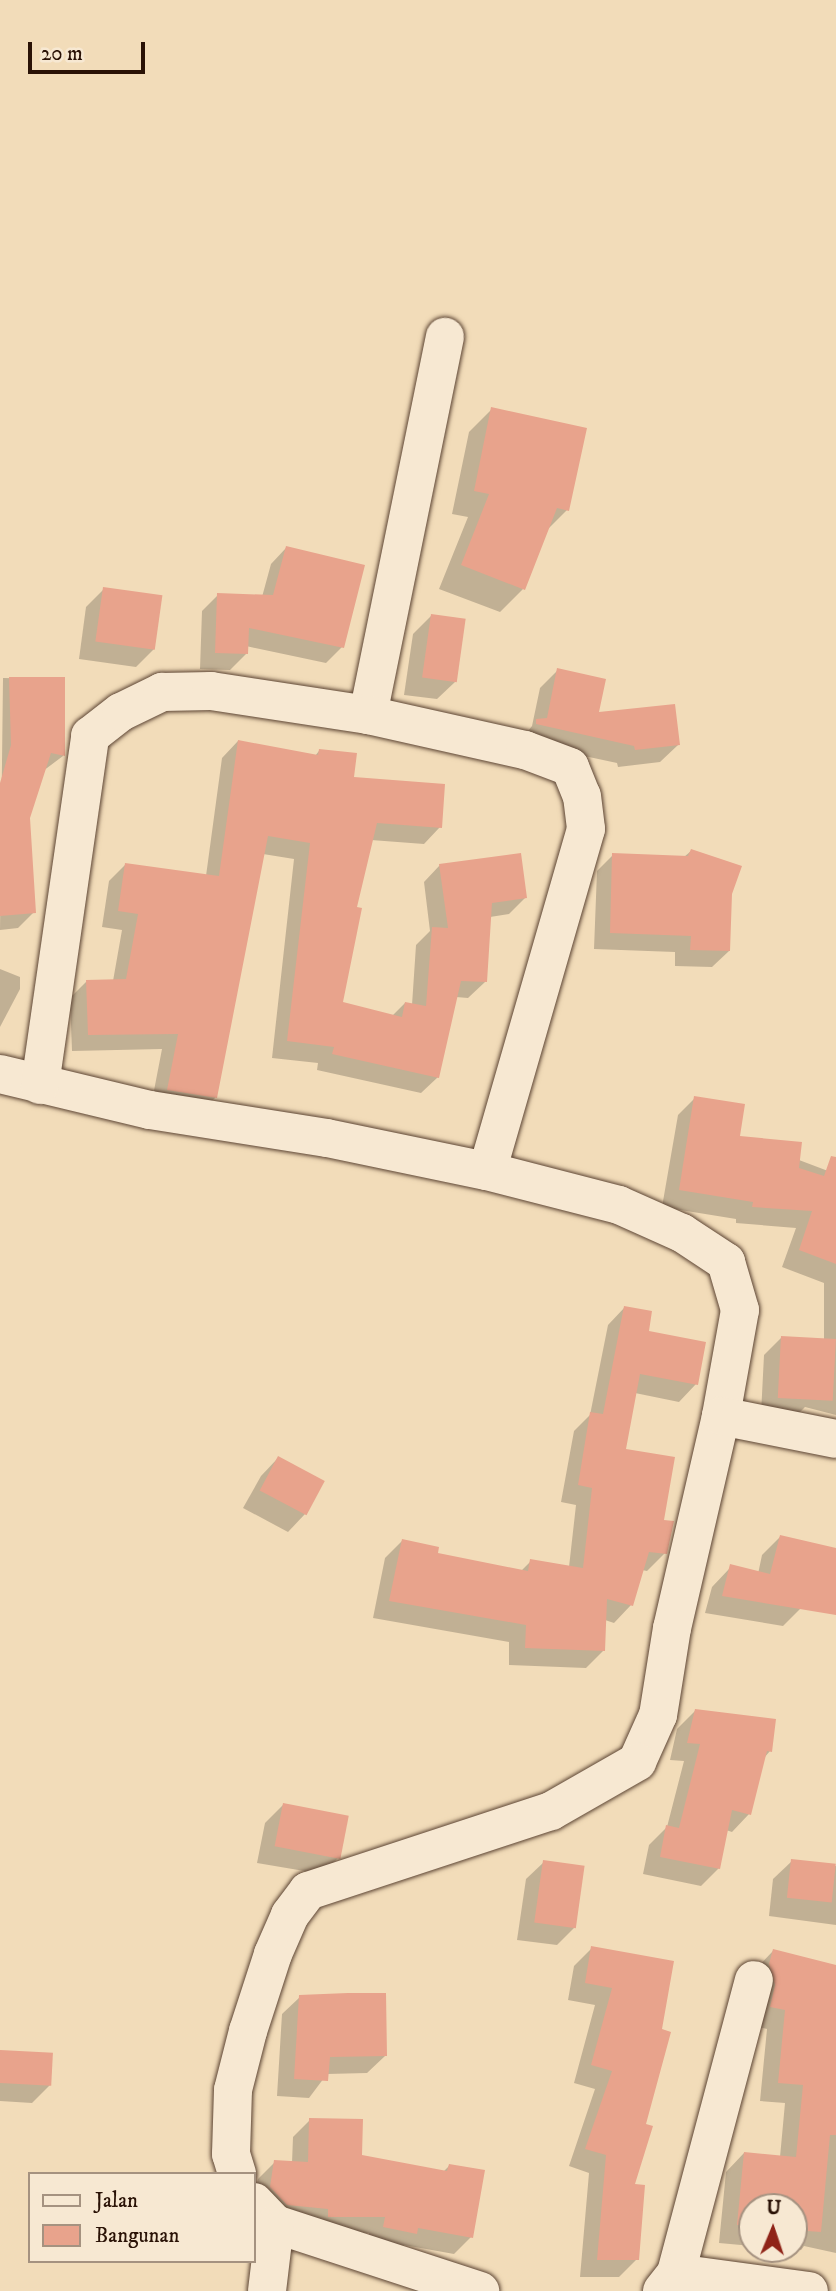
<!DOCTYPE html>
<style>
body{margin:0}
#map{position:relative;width:836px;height:2291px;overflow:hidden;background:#f2dcb9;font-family:"IM FELL DW Pica",serif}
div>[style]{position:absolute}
.shadow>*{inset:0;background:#0003}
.building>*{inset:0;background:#e8a38c;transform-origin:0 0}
.roads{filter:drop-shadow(0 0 2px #5c4433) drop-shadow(0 0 2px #5c4433)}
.minor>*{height:38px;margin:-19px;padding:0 19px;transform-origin:19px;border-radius:19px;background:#f7e8d2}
span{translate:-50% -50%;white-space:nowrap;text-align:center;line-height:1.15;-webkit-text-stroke:5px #f7e8d2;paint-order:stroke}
.legend{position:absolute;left:28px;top:2172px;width:228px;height:91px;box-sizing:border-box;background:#f7e8d2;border:2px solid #a59280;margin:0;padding:9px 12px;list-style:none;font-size:21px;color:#2a1206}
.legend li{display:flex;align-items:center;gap:14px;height:35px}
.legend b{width:35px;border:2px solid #a59280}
.north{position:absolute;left:738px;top:2193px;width:70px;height:70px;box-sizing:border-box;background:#f7e8d2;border:2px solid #a59280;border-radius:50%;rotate:2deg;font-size:19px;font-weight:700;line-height:28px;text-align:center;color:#2a1206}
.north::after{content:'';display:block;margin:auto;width:24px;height:32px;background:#8f2418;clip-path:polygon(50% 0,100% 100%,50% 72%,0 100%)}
.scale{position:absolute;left:28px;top:42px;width:117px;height:32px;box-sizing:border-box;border:4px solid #2a1206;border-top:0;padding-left:9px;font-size:21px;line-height:24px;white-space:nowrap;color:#2a1206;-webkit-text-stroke:5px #f7e8d2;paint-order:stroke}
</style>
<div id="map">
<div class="shadow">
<i style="clip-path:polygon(492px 409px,567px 510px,546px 531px,523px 589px,500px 612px,439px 589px,468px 517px,452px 514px,469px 432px)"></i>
<i style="clip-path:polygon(286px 548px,342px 647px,326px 663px,246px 646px,246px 654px,230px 670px,200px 669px,202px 611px,218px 595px,262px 597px,271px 564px)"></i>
<i style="clip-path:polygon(104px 589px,154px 649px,136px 667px,79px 659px,86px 607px)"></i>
<i style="clip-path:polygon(431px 616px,455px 682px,437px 699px,404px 695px,413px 634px)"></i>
<i style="clip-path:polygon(558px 670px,597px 714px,678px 745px,660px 762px,618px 767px,617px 763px,519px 742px,532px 726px,540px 688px)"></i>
<i style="clip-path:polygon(3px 678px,64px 679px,63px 756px,43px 771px,29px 818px,34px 912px,18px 928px,0 930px)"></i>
<i style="clip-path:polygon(238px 741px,315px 756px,319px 751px,352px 779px,440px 827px,424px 844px,371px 840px,355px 908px,341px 1004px,392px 1016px,405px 1003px,412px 1005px,416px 945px,430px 931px,424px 882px,440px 865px,525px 898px,509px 914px,490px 917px,485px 982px,468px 998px,456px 997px,438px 1077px,421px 1093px,317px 1070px,318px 1063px,272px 1058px,294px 859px,263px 854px,215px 1098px,199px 1114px,151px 1106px,162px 1049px,72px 1051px,70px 998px,86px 982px,113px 981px,122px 930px,102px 927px,109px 881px,125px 865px,206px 876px,222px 758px)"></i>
<i style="clip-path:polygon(691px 851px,731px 894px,729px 951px,712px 967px,675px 966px,675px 952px,594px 949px,597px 871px,613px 855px,684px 857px)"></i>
<i style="clip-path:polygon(0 969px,20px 977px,20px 989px,0 1027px)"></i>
<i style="clip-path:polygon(695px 1098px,738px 1137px,836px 1174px,836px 1415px,805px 1407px,795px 1417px,761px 1414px,764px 1355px,781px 1338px,824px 1340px,824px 1283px,782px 1267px,796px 1228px,736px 1223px,736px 1219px,662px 1207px,678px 1115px)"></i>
<i style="clip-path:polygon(625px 1307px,696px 1384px,679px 1402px,635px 1393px,624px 1450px,662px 1522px,665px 1553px,647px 1571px,642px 1570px,631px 1605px,614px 1623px,605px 1620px,604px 1650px,586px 1668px,509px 1665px,509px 1642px,373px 1618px,385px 1558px,402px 1541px,436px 1554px,521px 1571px,531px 1561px,569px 1567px,576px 1505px,561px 1502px,574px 1431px,590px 1415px,608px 1325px)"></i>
<i style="clip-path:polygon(278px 1458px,305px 1514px,288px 1532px,243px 1508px,261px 1476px)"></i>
<i style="clip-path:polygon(780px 1537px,801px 1608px,783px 1626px,705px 1613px,712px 1587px,729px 1569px,758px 1574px,762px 1555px)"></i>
<i style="clip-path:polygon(695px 1711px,770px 1751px,764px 1758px,749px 1814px,732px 1832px,726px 1830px,719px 1868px,701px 1886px,643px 1874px,649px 1845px,667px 1827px,684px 1761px,670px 1760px,677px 1729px)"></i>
<i style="clip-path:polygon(283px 1805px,340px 1856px,322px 1874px,257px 1863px,265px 1823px)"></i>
<i style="clip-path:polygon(792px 1861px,836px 1866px,836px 1925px,769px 1916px,773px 1879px)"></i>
<i style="clip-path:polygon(544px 1862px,575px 1927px,557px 1945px,517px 1940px,526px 1879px)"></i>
<i style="clip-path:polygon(592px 1948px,672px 1963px,632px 2185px,637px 2259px,619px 2277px,580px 2277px,589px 2173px,569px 2166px,595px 2089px,574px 2083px,595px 2005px,568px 2000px,574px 1966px)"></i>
<i style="clip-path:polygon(773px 1951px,836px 1967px,836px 2253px,804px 2246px,801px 2250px,790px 2249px,794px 2249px,794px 2207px,752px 2207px,752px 2246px,719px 2243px,726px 2172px,744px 2153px,780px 2157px,785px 2103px,760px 2101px,767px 2029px,752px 2025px,755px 1970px)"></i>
<i style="clip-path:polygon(300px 1997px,385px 2056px,367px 2073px,327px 2074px,309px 2098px,277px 2096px,282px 2014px)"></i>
<i style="clip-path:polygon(0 2052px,50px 2085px,32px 2103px,0 2101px)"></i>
<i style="clip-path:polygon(310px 2120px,360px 2156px,443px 2172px,449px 2166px,471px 2237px,454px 2254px,404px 2245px,399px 2250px,367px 2243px,369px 2233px,311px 2233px,254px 2205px,258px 2179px,275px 2162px,292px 2163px,293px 2137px)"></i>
</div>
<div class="building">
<i style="clip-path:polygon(491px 407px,587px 428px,569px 511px,557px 508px,525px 590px,461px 565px,489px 494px,474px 491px)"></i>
<i style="clip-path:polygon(286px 546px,365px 565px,344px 648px,249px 628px,248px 654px,215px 653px,217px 593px,273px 595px)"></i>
<i style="left:103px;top:587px;width:60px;height:55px;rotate:8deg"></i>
<i style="left:431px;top:614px;width:35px;height:64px;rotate:8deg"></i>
<i style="clip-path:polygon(557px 668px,606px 679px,599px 712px,675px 704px,680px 745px,635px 750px,634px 746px,536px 724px,536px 719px,547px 718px)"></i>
<i style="clip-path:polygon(9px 677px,65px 677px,65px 756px,51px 753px,30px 818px,36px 913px,0 916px,0 783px,11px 745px)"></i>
<i style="clip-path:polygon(238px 740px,318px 755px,319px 749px,357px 753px,354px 777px,445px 784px,442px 828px,377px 823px,357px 907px,362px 908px,343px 1002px,402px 1017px,405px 1002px,426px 1006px,432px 927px,448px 928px,439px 864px,521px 853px,527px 898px,492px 903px,487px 982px,461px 981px,439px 1078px,332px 1054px,334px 1047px,287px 1041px,310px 843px,268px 836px,217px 1098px,167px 1090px,178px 1034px,88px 1035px,86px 980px,126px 979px,138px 914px,118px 911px,125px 863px,219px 876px)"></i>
<i style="clip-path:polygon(691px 849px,742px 866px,732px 894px,730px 951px,690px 950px,691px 936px,610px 933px,612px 853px,688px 856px)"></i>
<i style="clip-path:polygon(694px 1096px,745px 1104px,740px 1136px,802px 1142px,799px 1168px,824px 1176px,831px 1156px,836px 1157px,836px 1264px,799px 1250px,812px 1211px,752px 1207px,753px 1202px,679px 1190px)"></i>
<i style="clip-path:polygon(624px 1306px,652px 1311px,649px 1331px,706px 1342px,698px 1385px,640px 1374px,626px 1449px,675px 1457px,664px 1520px,674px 1521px,667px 1554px,649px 1552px,633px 1606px,607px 1599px,605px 1651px,525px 1648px,526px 1625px,389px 1601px,402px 1539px,439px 1547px,438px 1553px,528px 1571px,530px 1559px,583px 1568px,592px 1488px,578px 1485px,590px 1412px,603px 1414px)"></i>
<i style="left:781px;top:1336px;width:55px;height:62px;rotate:3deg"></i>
<i style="left:278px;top:1456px;width:53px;height:39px;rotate:28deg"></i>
<i style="clip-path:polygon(780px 1535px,836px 1548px,836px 1615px,722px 1596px,730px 1564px,770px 1574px)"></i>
<i style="clip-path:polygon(695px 1709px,776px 1719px,772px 1752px,767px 1751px,751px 1815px,732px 1810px,720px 1869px,660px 1857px,666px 1825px,679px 1828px,700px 1744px,687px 1743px)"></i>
<i style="left:283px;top:1803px;width:67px;height:44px;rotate:11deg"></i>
<i style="left:791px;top:1859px;width:45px;height:39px;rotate:6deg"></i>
<i style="left:543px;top:1860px;width:42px;height:63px;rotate:8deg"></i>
<i style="clip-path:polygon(591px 1946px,674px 1961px,662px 2029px,671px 2032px,646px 2124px,653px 2126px,635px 2184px,645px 2185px,639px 2260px,597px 2260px,606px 2155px,585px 2149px,612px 2071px,591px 2065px,612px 1988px,585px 1983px)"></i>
<i style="clip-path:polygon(773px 1949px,836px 1965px,836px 2135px,830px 2135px,821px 2232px,794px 2230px,794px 2207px,752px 2207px,752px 2226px,737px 2225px,744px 2152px,796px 2157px,803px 2085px,778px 2083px,785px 2010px,770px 2007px,775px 1985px,769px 1964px)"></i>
<i style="clip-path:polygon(348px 1993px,386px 1993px,387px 2056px,330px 2057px,328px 2081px,294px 2079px,299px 1995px)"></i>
<i style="left:0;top:2050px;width:53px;height:33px;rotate:3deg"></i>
<i style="clip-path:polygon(309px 2118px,363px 2119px,362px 2155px,447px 2171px,449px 2164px,485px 2170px,473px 2238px,418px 2228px,417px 2234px,383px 2227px,385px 2217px,328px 2217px,328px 2209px,287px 2205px,270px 2187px,274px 2160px,308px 2162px)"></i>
</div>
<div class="roads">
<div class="minor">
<i style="left:368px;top:715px;width:386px;rotate:-78.5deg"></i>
<i style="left:0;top:1074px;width:154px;rotate:13.5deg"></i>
<i style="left:150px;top:1110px;width:179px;rotate:9deg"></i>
<i style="left:327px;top:1138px;width:163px;rotate:11.7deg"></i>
<i style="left:487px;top:1171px;width:136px;rotate:14.4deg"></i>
<i style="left:619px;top:1205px;width:69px;rotate:24deg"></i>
<i style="left:682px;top:1233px;width:53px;rotate:33.4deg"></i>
<i style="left:726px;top:1262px;width:50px;rotate:73.7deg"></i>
<i style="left:740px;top:1310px;width:108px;rotate:100.2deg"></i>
<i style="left:721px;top:1416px;width:218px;rotate:103deg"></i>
<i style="left:672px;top:1628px;width:88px;rotate:99.1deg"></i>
<i style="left:658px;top:1715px;width:51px;rotate:114.1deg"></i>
<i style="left:637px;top:1762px;width:99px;rotate:150.3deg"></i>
<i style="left:551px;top:1811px;width:256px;rotate:161.8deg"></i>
<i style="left:308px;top:1891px;width:30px;rotate:127deg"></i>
<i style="left:290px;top:1915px;width:43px;rotate:113.6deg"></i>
<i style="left:273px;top:1954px;width:81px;rotate:108deg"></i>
<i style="left:248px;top:2031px;width:61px;rotate:104.3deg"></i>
<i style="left:233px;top:2090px;width:64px;rotate:91.8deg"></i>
<i style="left:231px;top:2154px;width:21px;rotate:73deg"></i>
<i style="left:40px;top:1085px;width:353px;rotate:-81.8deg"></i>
<i style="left:90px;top:736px;width:39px;rotate:-38deg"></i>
<i style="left:121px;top:712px;width:46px;rotate:-26deg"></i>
<i style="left:162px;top:692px;width:49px;rotate:-1.2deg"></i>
<i style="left:211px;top:691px;width:159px;rotate:8.7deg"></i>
<i style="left:368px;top:715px;width:161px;rotate:12.6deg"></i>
<i style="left:525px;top:750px;width:48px;rotate:20.7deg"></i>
<i style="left:570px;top:767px;width:31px;rotate:68deg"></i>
<i style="left:582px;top:796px;width:33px;rotate:83deg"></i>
<i style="left:586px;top:829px;width:356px;rotate:106.1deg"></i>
<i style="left:721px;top:1416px;width:117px;rotate:11.3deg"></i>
<i style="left:254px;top:2202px;width:30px;rotate:46deg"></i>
<i style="left:275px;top:2224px;width:216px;rotate:18.1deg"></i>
<i style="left:676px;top:2273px;width:303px;rotate:-75.1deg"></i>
<i style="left:267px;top:2291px;width:67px;rotate:-83.2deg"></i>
<i style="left:662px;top:2291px;width:23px;rotate:-52deg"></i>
<i style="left:676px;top:2273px;width:134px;rotate:7.7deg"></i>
</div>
</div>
<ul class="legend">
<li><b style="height:9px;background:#f7e8d2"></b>Jalan</li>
<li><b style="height:19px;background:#e8a38c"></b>Bangunan</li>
</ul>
<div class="north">U</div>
<div class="scale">20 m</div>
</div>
